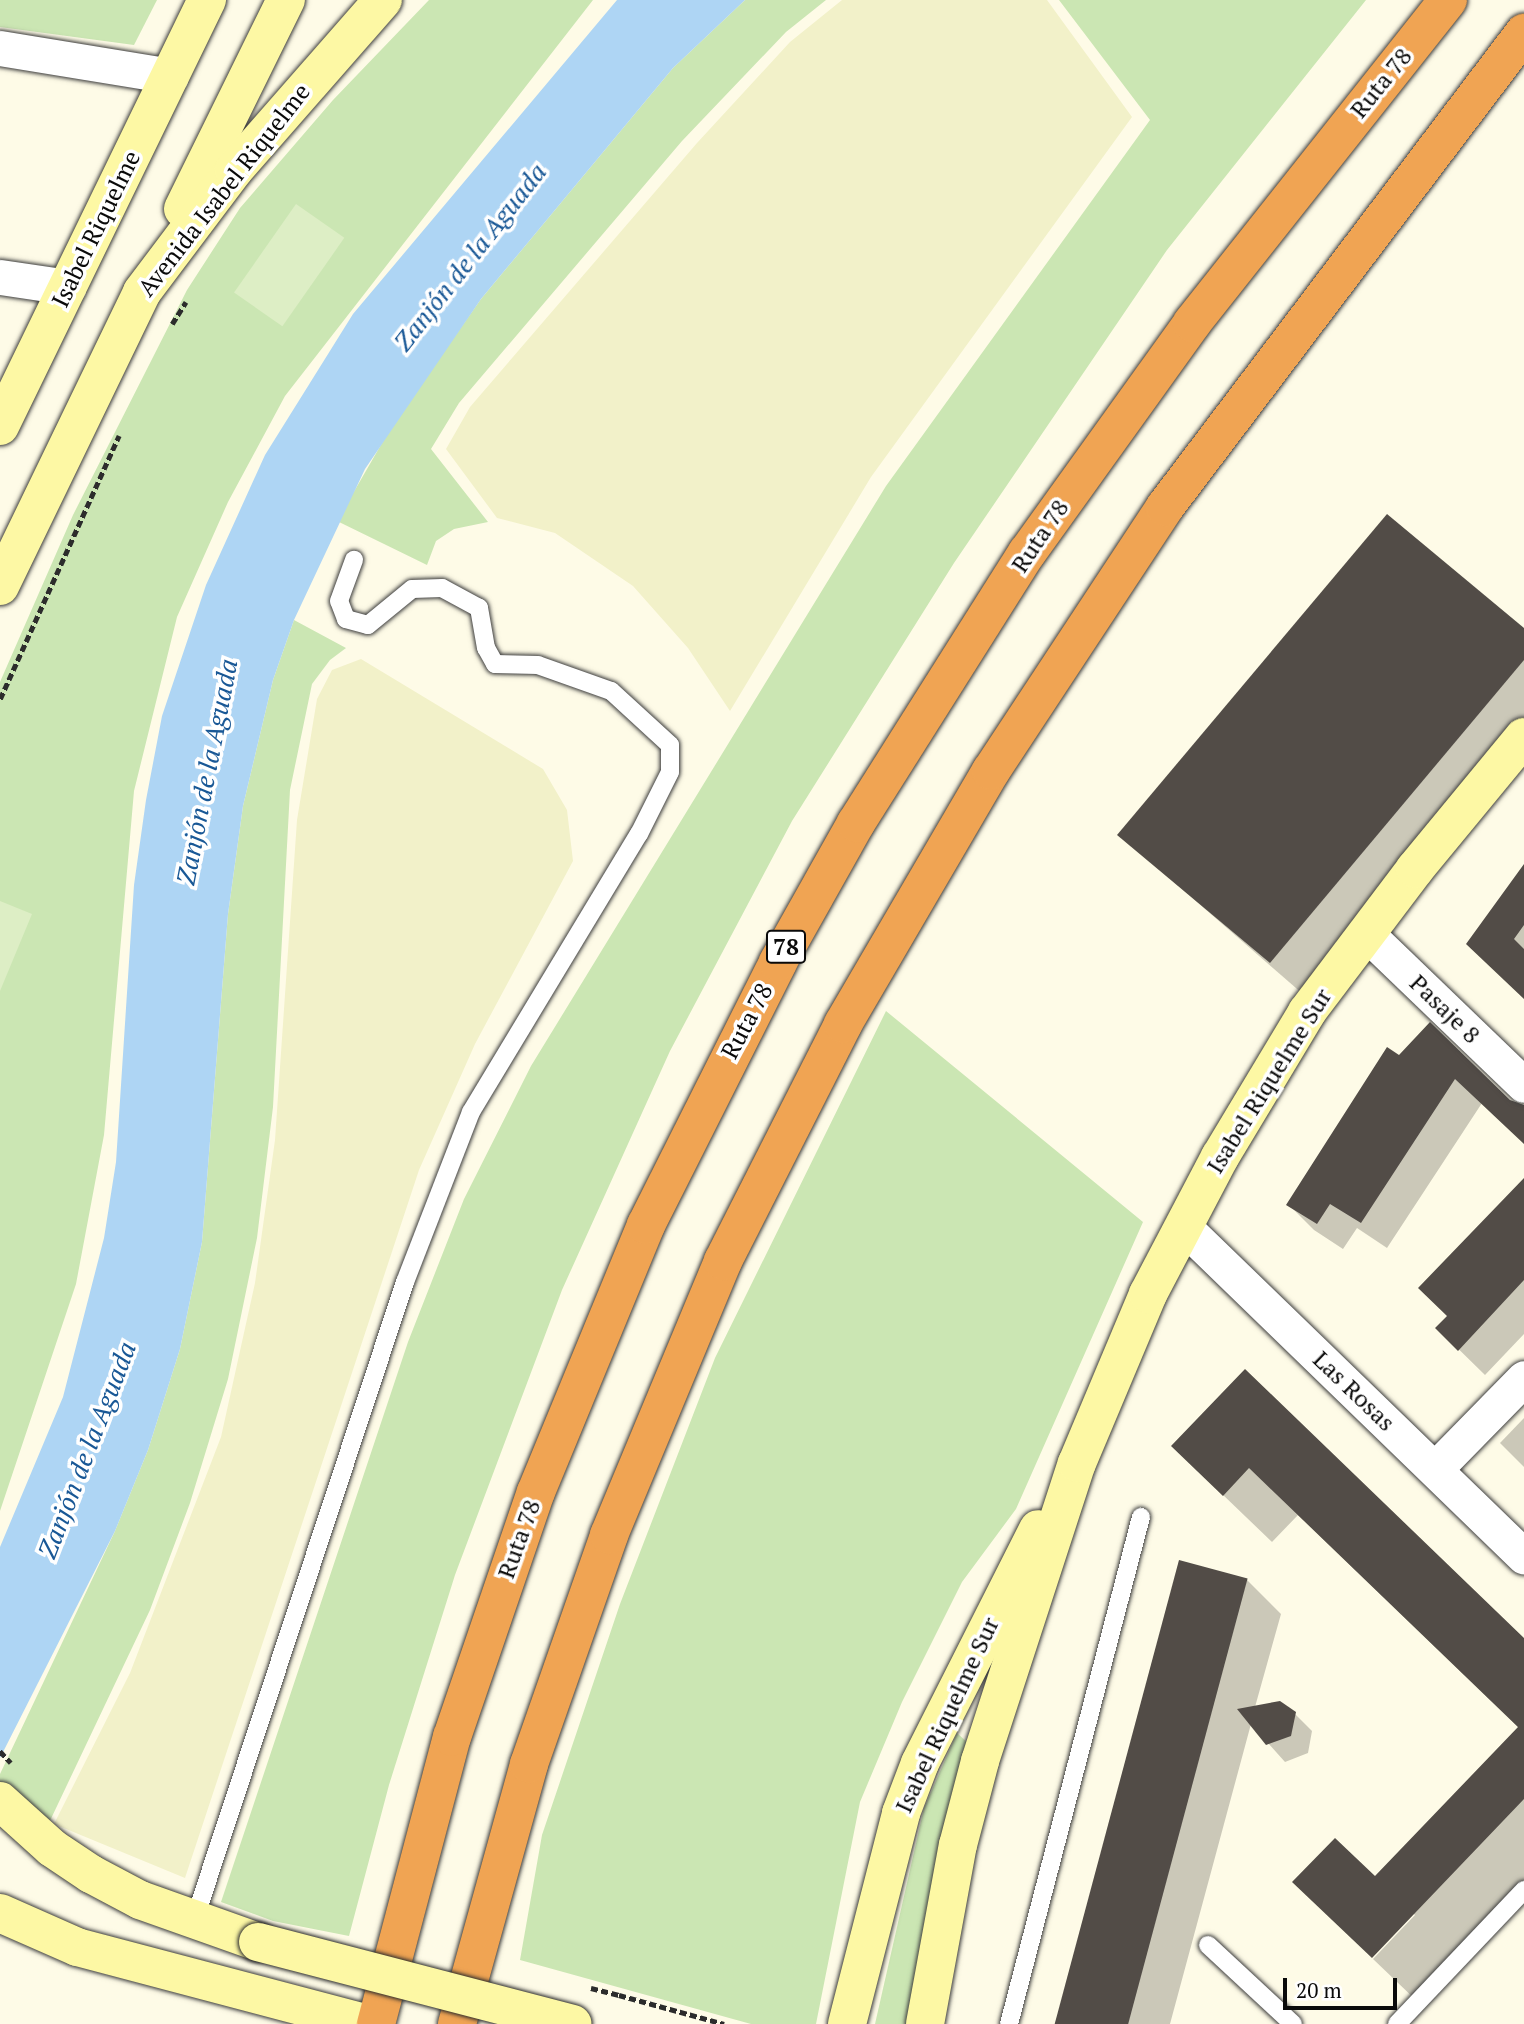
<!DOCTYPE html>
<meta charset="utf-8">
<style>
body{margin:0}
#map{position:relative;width:1524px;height:2024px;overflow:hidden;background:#fefbe7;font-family:"PT Serif",serif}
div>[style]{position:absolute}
.farmland>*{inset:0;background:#f2f1c9}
.green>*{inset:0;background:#cbe6b3}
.pitch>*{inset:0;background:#ddeec5;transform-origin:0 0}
.water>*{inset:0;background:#aed5f4}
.shadow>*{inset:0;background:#0003}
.building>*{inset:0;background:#524c47;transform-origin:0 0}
.path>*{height:4.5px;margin-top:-2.25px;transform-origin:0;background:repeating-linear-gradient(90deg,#2c2c2c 0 7px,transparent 0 10.5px)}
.roads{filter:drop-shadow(0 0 2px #3d3d3d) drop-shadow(0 0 2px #3d3d3d)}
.lane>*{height:18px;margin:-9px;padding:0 9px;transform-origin:9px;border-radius:9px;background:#fff}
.street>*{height:35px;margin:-17.5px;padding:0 17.5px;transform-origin:17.5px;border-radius:17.5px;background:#fff}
.secondary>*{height:38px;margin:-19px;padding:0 19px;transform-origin:19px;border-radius:19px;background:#fdf8a4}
.highway>*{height:38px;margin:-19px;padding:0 19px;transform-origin:19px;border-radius:19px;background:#f0a453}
.path-bridge>*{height:4.5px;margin-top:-2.25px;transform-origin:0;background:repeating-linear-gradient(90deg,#2c2c2c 0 7px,transparent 0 10.5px)}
.bridges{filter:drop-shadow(0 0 2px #2c2c2c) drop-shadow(0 0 2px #2c2c2c)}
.secondary-bridge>*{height:38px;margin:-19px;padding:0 19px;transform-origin:19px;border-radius:19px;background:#fdf8a4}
span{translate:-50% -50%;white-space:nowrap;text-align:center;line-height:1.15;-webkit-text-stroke:7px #fff;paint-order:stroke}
.shield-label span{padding:2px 5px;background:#fff;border:2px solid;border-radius:5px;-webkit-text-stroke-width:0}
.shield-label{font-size:23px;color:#0a0a0a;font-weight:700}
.street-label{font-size:24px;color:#0a0a0a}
.water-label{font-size:26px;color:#195896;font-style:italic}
.scale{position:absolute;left:1283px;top:1978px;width:114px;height:32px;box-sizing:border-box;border:4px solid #0a0a0a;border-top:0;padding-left:9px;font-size:21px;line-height:24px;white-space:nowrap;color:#0a0a0a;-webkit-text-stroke:5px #fff;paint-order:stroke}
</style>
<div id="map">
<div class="farmland">
<i style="clip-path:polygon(842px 0,1047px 0,1132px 117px,871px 477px,730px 711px,688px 648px,633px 586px,555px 533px,497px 518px,446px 449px,470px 407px,697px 143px,790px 42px)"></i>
<i style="clip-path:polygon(361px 659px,543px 769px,567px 810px,573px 861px,475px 1044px,419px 1170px,185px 1878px,54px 1824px,130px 1673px,221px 1437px,255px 1283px,275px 1140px,297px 820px,317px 699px,332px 670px)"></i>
</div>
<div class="green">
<i style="clip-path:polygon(0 0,157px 0,134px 45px,0 27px)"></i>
<i style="clip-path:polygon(429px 0,593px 0,285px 396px,228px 502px,177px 617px,134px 791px,104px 1135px,76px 1284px,0 1511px,0 682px,73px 515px,187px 290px,240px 208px,333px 100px)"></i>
<i style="clip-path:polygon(745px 0,826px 0,786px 32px,682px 141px,459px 403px,431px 449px,488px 522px,454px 529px,436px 541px,427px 565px,337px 521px,393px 424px,481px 299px,673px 68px)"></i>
<i style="clip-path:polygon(1059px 0,1366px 0,1167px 250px,954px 563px,792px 821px,670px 1051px,562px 1290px,455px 1575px,389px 1785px,349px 1936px,273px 1921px,221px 1902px,408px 1342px,464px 1199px,531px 1066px,886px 486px,1150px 120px)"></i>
<i style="clip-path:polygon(294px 620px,346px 648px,330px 660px,312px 684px,290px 790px,273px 1107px,257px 1238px,228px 1379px,190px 1503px,150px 1610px,48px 1825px,0 1797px,0 1774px,115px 1531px,148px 1450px,180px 1349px,202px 1242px,228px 914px,243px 806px,273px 680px)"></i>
<i style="clip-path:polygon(886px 1011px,1143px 1222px,1016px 1509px,962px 1582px,902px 1702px,860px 1802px,816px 2024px,751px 2024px,520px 1960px,542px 1835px,620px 1604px,715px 1358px)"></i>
<i style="clip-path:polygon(957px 1733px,979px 1753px,912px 2024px,875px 2024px,924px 1808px)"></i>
</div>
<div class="pitch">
<i style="left:296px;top:204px;width:59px;height:108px;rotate:35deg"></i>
<i style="clip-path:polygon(0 901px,32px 914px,0 991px)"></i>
</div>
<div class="water">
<i style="clip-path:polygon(617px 0,745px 0,673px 68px,481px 299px,365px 469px,294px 620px,273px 680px,243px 806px,228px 914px,202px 1242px,180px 1349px,148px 1450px,115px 1531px,0 1758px,0 1547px,63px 1397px,104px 1238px,116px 1162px,134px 885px,146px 800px,162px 716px,206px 585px,265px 455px,353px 314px)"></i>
</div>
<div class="shadow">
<i style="clip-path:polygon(1524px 631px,1524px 734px,1304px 995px,1120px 835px)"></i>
<i style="clip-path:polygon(1524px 867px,1524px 998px,1501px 976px)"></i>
<i style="clip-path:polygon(1430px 1025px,1509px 1101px,1524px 1105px,1524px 1143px,1482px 1103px,1387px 1248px,1357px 1228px,1343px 1249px,1314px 1230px,1288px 1204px,1400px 1057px)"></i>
<i style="clip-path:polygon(1524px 1180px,1524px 1334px,1485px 1375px,1437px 1328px,1449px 1316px)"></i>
<i style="clip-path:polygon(1245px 1371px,1524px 1640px,1524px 1896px,1420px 2004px,1373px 1959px,1415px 1915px,1375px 1878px,1519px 1728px,1298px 1515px,1272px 1542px,1221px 1493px)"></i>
<i style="clip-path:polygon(1524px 1418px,1524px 1467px,1500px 1443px)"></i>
<i style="clip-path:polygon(1247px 1580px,1281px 1614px,1255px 1707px,1295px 1714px,1312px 1731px,1308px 1753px,1285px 1762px,1251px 1724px,1170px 2024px,1056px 2024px)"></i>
</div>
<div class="building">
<i style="clip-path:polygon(1387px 514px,1524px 628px,1524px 660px,1270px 963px,1117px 835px)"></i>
<i style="clip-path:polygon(1524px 864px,1524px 925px,1514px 939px,1524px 949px,1524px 999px,1466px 944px)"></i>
<i style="clip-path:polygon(1430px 1022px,1510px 1100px,1524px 1105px,1524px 1144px,1455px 1079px,1361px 1223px,1330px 1204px,1317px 1224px,1286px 1205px,1387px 1047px,1399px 1055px)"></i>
<i style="clip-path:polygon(1524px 1178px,1524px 1280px,1458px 1351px,1435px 1328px,1447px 1316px,1418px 1288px)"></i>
<i style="clip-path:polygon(1245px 1369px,1524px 1638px,1524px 1799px,1372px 1958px,1292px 1882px,1335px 1838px,1375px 1876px,1518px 1727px,1249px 1468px,1223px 1496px,1171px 1446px)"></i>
<i style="left:1179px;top:1560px;width:71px;height:481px;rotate:15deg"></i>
<i style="clip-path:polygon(1280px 1701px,1296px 1712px,1291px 1736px,1266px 1745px,1237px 1709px)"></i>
</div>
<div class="path">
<i style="left:172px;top:324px;width:26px;rotate:-58deg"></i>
<i style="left:0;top:699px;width:289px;rotate:-65.7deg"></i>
<i style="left:0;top:1751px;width:16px;rotate:47deg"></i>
<i style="left:619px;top:1995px;width:109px;rotate:15.4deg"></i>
</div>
<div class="roads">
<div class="lane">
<i style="left:194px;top:1921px;width:673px;rotate:-71.73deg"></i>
<i style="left:405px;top:1282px;width:182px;rotate:-68.8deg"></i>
<i style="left:471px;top:1112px;width:325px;rotate:-58.9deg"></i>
<i style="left:639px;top:834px;width:69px;rotate:-63.4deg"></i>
<i style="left:670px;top:772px;width:27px;rotate:-90deg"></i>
<i style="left:670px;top:745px;width:80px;rotate:-137.5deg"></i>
<i style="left:611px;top:691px;width:77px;rotate:-160.4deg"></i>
<i style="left:538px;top:665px;width:43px;rotate:-178.7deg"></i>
<i style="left:495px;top:664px;width:18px;rotate:-119deg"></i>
<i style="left:486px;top:648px;width:41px;rotate:-99.9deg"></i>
<i style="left:479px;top:608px;width:42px;rotate:-151.6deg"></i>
<i style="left:442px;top:588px;width:30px;rotate:178deg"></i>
<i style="left:412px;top:589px;width:57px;rotate:140.7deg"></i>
<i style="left:368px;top:625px;width:23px;rotate:-165deg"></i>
<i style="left:346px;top:619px;width:19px;rotate:-111deg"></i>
<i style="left:339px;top:601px;width:44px;rotate:-69.9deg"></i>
<i style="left:1208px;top:1945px;width:116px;rotate:42.9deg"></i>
<i style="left:1009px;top:2024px;width:524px;rotate:-75.41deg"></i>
<i style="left:1397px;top:2024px;width:185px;rotate:-46.5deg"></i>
</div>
<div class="street">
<i style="left:0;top:48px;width:173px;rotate:9.3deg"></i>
<i style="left:0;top:277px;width:69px;rotate:8.4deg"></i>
<i style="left:1366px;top:933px;width:219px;rotate:43.9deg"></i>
<i style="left:1183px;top:1226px;width:475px;rotate:44.1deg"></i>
<i style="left:1435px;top:1469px;width:127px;rotate:-45.6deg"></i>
</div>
<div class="secondary">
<i style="left:183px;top:209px;width:233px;rotate:-63.8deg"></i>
<i style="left:0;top:426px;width:474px;rotate:-64.1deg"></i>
<i style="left:0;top:586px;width:326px;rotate:-64.2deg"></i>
<i style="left:142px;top:292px;width:153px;rotate:-53deg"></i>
<i style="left:234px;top:170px;width:226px;rotate:-48.8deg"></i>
<i style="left:0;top:1801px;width:70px;rotate:42.1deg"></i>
<i style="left:52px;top:1848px;width:47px;rotate:33.7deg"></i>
<i style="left:91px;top:1874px;width:55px;rotate:28deg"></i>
<i style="left:140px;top:1900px;width:125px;rotate:19.6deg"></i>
<i style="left:0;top:1913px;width:84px;rotate:23.8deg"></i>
<i style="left:77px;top:1947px;width:302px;rotate:14.8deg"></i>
<i style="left:847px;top:2024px;width:218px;rotate:-75.6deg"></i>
<i style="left:901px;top:1813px;width:53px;rotate:-69.2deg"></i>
<i style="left:920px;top:1763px;width:262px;rotate:-63.2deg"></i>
<i style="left:925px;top:2024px;width:182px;rotate:-79.6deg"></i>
<i style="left:958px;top:1845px;width:87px;rotate:-75.3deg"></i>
<i style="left:980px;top:1761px;width:313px;rotate:-72deg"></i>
<i style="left:1077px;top:1463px;width:183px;rotate:-67.2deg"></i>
<i style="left:1148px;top:1294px;width:155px;rotate:-62.3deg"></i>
<i style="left:1220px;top:1157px;width:169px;rotate:-59deg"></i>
<i style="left:1307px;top:1012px;width:179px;rotate:-52.9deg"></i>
<i style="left:1415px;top:869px;width:171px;rotate:-50.5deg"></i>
</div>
<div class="highway">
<i style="left:376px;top:2024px;width:297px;rotate:-75.2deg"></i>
<i style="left:452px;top:1737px;width:259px;rotate:-71.1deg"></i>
<i style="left:536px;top:1492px;width:289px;rotate:-67.6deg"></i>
<i style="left:646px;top:1225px;width:294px;rotate:-63.3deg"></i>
<i style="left:778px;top:962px;width:159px;rotate:-60.7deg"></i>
<i style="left:856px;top:823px;width:320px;rotate:-57.7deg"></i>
<i style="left:1027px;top:553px;width:283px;rotate:-54.3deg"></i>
<i style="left:1192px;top:323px;width:412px;rotate:-51.6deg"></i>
<i style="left:457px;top:2024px;width:270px;rotate:-74.5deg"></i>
<i style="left:529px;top:1764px;width:243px;rotate:-70.7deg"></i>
<i style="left:609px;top:1535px;width:297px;rotate:-67.4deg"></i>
<i style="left:723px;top:1261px;width:266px;rotate:-63.1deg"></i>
<i style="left:843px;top:1024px;width:293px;rotate:-59.7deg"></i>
<i style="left:991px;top:771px;width:316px;rotate:-56.6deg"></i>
<i style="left:1165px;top:507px;width:595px;rotate:-52.86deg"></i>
</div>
</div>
<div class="path-bridge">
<i style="left:591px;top:1988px;width:29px;rotate:14deg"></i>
</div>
<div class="bridges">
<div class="secondary-bridge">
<i style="left:258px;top:1942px;width:325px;rotate:14.6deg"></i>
</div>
</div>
<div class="shield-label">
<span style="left:786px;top:947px">78</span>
</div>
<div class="street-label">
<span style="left:1381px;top:83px;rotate:-51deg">Ruta 78</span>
<span style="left:224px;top:190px;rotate:-52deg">Avenida Isabel Riquelme</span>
<span style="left:96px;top:229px;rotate:-64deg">Isabel Riquelme</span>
<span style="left:1040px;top:536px;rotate:-56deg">Ruta 78</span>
<span style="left:1445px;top:1009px;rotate:44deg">Pasaje 8</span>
<span style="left:747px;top:1021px;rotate:-62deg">Ruta 78</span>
<span style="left:1269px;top:1081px;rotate:-58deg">Isabel Riquelme Sur</span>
<span style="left:1354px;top:1391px;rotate:44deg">Las Rosas</span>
<span style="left:519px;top:1539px;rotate:-70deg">Ruta 78</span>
<span style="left:947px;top:1715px;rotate:-65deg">Isabel Riquelme Sur</span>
</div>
<div class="water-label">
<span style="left:470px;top:257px;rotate:-52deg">Zanjón de la Aguada</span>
<span style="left:207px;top:772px;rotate:-79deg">Zanjón de la Aguada</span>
<span style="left:87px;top:1450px;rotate:-69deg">Zanjón de la Aguada</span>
</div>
<div class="scale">20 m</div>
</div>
